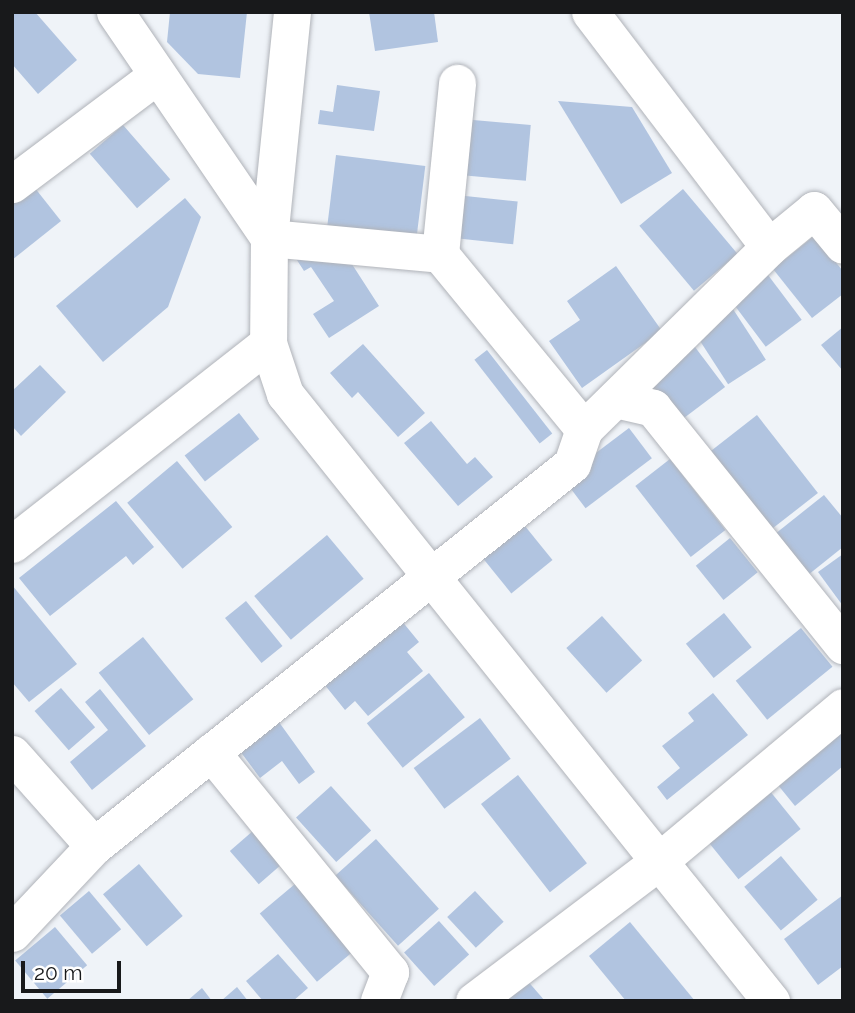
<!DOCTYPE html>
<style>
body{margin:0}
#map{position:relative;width:855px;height:1013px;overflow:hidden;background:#eff3f8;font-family:Raleway,sans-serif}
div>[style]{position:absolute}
.building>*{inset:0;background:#b1c4e0;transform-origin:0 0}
.roads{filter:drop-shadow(0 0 2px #b0b3b9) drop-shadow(0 0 2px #b0b3b9)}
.minor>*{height:37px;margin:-18.5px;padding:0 18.5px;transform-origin:18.5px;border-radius:18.5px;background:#fff}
span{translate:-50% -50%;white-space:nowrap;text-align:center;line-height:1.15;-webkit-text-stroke:6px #fff;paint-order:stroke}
.frame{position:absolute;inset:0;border:14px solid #18191b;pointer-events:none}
.scale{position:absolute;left:21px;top:961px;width:100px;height:32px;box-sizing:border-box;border:4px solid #18191b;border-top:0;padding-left:9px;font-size:21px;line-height:24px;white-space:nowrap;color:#18191b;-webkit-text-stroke:5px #fff;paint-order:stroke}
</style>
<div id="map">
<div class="building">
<i style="clip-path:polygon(12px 12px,35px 12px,77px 60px,38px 94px,12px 64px)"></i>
<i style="clip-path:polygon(170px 12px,247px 12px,240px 78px,198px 74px,167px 42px)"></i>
<i style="clip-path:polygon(369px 12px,434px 12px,438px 42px,375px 51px)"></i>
<i style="clip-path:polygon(337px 85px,380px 91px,374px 131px,318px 124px,320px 110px,333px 112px)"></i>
<i style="clip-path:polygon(558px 101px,632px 107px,672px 173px,621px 204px)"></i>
<i style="left:462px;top:119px;width:69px;height:56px;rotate:5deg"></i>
<i style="left:123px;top:125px;width:72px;height:44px;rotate:49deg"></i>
<i style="left:336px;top:155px;width:90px;height:71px;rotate:7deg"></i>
<i style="clip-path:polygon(27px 178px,61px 221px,12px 260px,12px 190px)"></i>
<i style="left:683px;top:189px;width:85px;height:57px;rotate:50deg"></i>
<i style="left:456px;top:195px;width:62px;height:43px;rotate:6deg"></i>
<i style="clip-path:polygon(185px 198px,201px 217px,168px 307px,103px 362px,56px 306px)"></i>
<i style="clip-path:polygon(814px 236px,843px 271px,843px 294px,812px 318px,773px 269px)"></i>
<i style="clip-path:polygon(295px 257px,348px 258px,379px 306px,329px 338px,313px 314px,334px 301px,311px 267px,304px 271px)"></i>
<i style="clip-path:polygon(616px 266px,662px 331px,582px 388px,549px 341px,580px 320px,567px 301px)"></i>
<i style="left:768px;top:275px;width:56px;height:45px;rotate:53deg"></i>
<i style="left:731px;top:306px;width:64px;height:45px;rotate:57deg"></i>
<i style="clip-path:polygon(843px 327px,843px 371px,821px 345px)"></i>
<i style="left:692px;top:343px;width:55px;height:59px;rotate:53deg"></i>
<i style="clip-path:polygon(363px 344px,425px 413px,398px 437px,358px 392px,352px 398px,330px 373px)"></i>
<i style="left:487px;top:350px;width:106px;height:16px;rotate:52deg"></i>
<i style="clip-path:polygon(40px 365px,66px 392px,21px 436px,12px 426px,12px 391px)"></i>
<i style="left:239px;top:413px;width:33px;height:69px;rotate:52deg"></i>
<i style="left:757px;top:415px;width:99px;height:61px;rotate:52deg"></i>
<i style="clip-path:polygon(431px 421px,467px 464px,475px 457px,493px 477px,458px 506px,404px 443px)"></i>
<i style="left:629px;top:428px;width:38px;height:83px;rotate:53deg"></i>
<i style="left:670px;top:459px;width:90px;height:44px;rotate:52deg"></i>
<i style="left:177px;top:461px;width:86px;height:65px;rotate:50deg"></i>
<i style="clip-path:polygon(824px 495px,843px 518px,843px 547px,808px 575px,775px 534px)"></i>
<i style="clip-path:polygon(116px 501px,154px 547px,133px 565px,126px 556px,50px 616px,19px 578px)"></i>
<i style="left:516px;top:515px;width:58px;height:53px;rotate:51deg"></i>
<i style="left:327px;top:535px;width:57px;height:95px;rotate:50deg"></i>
<i style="left:730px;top:538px;width:44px;height:44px;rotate:51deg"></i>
<i style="clip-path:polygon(843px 554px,843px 606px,818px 572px)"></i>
<i style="clip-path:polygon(12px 585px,77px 664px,29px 702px,12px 682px)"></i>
<i style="left:246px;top:601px;width:58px;height:27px;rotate:51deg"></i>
<i style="left:724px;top:613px;width:44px;height:49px;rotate:51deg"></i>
<i style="left:602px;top:616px;width:60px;height:48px;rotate:48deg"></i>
<i style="clip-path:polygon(401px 620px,419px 642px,407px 652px,423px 671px,368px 716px,355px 701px,345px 710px,324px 684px)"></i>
<i style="left:801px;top:628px;width:50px;height:84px;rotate:51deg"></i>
<i style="left:143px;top:637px;width:80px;height:57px;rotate:51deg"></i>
<i style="left:429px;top:673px;width:57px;height:80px;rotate:51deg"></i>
<i style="left:61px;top:688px;width:52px;height:35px;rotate:49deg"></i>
<i style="clip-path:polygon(100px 689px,146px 746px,92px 790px,70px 762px,108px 730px,85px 702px)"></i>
<i style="clip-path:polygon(713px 693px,748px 735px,667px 800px,657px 787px,680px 768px,662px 746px,694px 721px,688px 713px)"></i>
<i style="clip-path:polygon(843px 712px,843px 766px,795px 806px,769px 774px)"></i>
<i style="clip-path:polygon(276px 718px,315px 772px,299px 784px,282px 761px,260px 778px,237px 747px)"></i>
<i style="left:480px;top:718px;width:51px;height:83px;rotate:53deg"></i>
<i style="left:518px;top:775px;width:112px;height:47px;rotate:52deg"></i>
<i style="left:761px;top:780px;width:63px;height:80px;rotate:51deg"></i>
<i style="left:331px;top:786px;width:60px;height:47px;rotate:48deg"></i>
<i style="left:254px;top:830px;width:44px;height:32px;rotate:49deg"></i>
<i style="left:376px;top:839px;width:94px;height:55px;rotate:48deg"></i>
<i style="left:781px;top:856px;width:57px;height:48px;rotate:50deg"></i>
<i style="left:139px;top:864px;width:68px;height:47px;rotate:50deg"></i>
<i style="left:295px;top:884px;width:89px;height:46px;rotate:50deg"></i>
<i style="left:89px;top:891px;width:50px;height:38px;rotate:50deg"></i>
<i style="left:475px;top:891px;width:42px;height:38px;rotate:47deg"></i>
<i style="clip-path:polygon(843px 895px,843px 966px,818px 985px,784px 939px)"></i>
<i style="left:439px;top:921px;width:45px;height:47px;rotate:48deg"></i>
<i style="clip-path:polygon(630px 922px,695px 1001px,626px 1001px,589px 956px)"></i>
<i style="left:55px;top:927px;width:50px;height:52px;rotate:50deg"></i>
<i style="clip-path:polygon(278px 954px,308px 988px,293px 1001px,263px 1001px,246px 981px)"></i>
<i style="clip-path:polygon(519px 971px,545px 1001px,486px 1001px)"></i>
<i style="clip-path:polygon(237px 987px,248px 1001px,221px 1001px)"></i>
<i style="clip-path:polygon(202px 988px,212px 1001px,187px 1001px)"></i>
</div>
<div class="roads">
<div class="minor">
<i style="left:115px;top:12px;width:273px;rotate:55.7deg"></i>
<i style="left:269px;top:238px;width:172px;rotate:5.3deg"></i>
<i style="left:440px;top:254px;width:227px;rotate:50.6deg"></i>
<i style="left:292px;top:12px;width:227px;rotate:95.8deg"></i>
<i style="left:269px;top:238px;width:105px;rotate:90.5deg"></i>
<i style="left:268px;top:343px;width:54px;rotate:71.6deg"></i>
<i style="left:285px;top:394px;width:778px;rotate:51.32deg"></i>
<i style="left:590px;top:12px;width:295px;rotate:52.7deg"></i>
<i style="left:12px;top:184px;width:180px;rotate:-36.9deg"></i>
<i style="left:440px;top:254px;width:172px;rotate:-84.3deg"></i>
<i style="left:615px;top:399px;width:39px;rotate:13deg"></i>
<i style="left:653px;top:408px;width:304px;rotate:51.3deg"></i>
<i style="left:12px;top:544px;width:325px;rotate:-38.1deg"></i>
<i style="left:211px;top:752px;width:284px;rotate:50.9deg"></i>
<i style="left:390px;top:972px;width:31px;rotate:111deg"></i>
<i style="left:12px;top:754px;width:123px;rotate:48.3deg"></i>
<i style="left:12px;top:933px;width:120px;rotate:-46.7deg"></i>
<i style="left:94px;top:846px;width:612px;rotate:-38.63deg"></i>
<i style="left:572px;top:464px;width:37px;rotate:-71deg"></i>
<i style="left:584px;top:429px;width:260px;rotate:-44.5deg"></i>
<i style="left:769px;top:247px;width:58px;rotate:-39.4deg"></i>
<i style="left:814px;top:210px;width:45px;rotate:50.4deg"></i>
<i style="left:474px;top:1001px;width:232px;rotate:-37.1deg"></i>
<i style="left:659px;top:861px;width:240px;rotate:-39.9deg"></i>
</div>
</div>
<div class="frame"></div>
<div class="scale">20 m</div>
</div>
